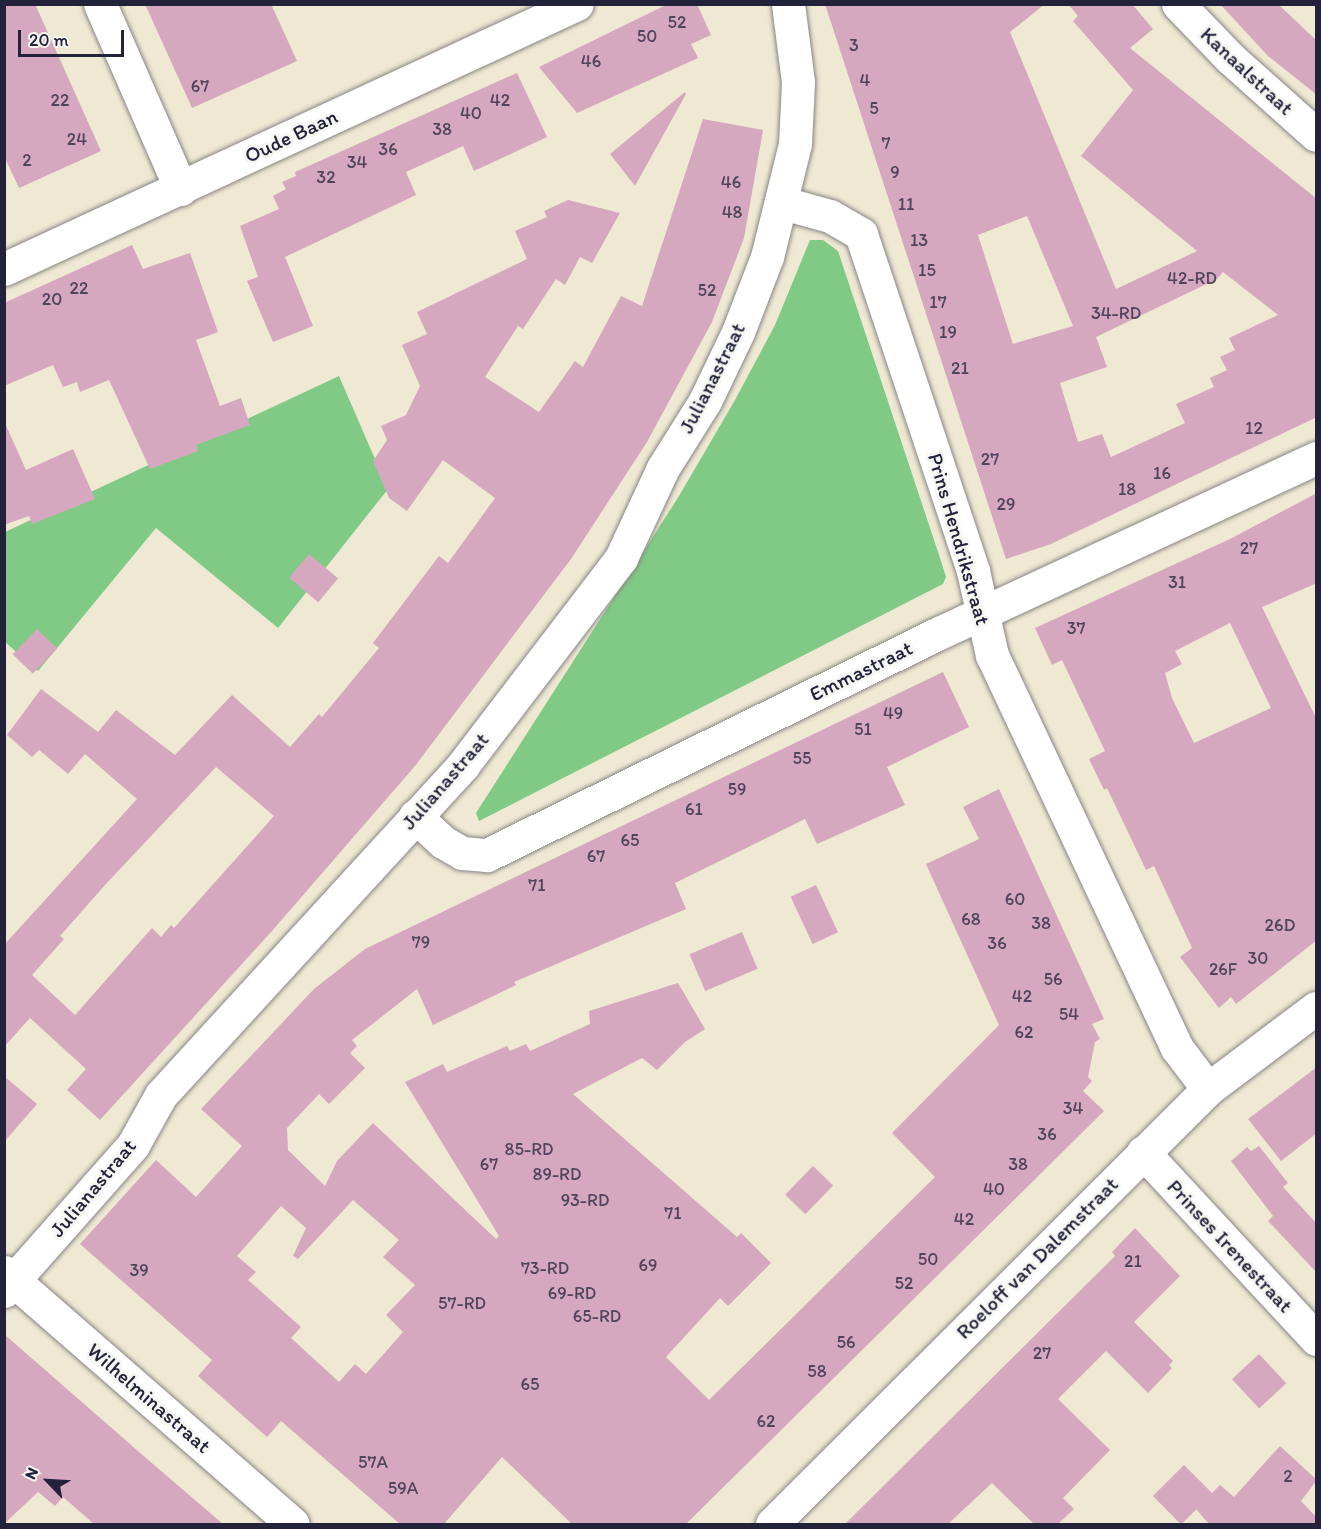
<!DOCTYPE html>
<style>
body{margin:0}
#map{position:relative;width:1321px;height:1529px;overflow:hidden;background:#efe8d2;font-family:Itim,sans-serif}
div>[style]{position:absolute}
.green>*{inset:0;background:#81ca86}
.building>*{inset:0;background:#d6a8bf;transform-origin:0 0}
.roads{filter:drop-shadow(0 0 2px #888586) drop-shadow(0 0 2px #888586)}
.minor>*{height:33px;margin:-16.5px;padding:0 16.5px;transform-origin:16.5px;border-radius:16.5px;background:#fff}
span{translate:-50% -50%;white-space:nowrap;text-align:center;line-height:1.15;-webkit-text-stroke:6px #f6f6f2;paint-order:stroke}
.number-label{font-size:18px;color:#4f445c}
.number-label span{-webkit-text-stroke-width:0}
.street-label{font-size:21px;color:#22223b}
.frame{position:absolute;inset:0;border:6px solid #22223b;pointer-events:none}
.north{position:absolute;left:18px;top:1451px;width:60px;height:60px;-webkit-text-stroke:4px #f6f6f2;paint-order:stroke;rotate:295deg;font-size:16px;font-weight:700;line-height:24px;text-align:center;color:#22223b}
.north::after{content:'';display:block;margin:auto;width:21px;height:27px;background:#22223b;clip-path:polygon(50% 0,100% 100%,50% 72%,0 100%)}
.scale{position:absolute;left:18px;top:30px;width:106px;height:27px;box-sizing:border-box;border:3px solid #22223b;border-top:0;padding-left:8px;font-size:18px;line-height:21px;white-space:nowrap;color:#22223b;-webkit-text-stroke:4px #f6f6f2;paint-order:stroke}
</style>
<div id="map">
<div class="green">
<i style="clip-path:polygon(810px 240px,823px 240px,838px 251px,940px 558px,946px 577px,943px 584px,479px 821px,476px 813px,679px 496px,735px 400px,775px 325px)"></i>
<i style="clip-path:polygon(339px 376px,388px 489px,278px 628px,156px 528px,38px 671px,5px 642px,5px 532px)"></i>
</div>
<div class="building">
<i style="clip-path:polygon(4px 4px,35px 4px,101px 151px,19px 188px,4px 156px)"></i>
<i style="clip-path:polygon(145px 4px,271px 4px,297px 61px,192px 108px)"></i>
<i style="clip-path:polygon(668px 4px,697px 4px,711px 35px,691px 44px,698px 58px,577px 113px,539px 67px)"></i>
<i style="clip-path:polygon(evenodd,825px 4px,1045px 4px,1010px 32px,1116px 289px,1197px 251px,1081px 156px,1133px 90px,1073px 21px,1078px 16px,1068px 4px,1132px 4px,1153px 29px,1130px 48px,1317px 199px,1317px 417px,1051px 544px,1006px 559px,825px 4px,1027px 216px,1073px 326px,1013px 344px,978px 235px,1027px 216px,825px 4px,1223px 272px,1278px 315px,1229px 338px,1235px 350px,1220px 357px,1227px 370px,1210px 378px,1214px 387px,1176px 404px,1185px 423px,1111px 457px,1102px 434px,1078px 442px,1060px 383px,1107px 367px,1096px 337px,1217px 279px,1223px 272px)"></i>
<i style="clip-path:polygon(1220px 4px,1278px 4px,1317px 41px,1317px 95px,1268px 56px)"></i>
<i style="clip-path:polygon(517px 73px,547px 137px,474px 171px,463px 146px,406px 172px,416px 195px,285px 257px,313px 326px,273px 342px,247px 281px,258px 277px,240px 226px,279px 209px,273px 196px,286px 189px,282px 182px,296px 176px,295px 172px)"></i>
<i style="clip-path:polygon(685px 92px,686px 94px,635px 186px,610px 154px)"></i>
<i style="clip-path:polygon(evenodd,703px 119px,763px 130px,744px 238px,712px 322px,647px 442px,571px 559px,415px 766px,272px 931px,100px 1120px,67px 1090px,86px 1069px,30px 1018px,4px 1047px,4px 945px,137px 799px,85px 754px,68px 774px,39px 750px,32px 757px,7px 735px,41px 689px,98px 732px,116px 710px,175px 755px,232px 695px,290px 747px,319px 714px,322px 717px,379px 648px,373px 643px,439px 556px,448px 563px,495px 498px,443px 460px,407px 511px,389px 498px,373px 461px,387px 440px,381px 426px,406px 415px,420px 386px,402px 345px,427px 334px,417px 312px,527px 259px,515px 231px,547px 217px,544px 211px,568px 200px,620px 213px,592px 263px,580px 257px,565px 285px,556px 279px,523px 329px,518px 326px,485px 377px,539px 412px,575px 361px,583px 367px,621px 296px,642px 306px,703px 119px,216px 767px,274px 816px,174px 928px,171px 925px,161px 937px,152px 928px,75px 1015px,32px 975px,64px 939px,60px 936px,105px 885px,216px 767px)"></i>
<i style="clip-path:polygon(132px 245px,143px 269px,190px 253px,218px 332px,196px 340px,220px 406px,241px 398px,250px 425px,196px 445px,198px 451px,150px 469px,109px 380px,80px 392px,77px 382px,63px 387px,53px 365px,4px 386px,4px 303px)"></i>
<i style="clip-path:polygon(4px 421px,26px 470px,73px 449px,95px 499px,32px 524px,29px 516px,4px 525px)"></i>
<i style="clip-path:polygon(evenodd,1317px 493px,1317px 583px,1262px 607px,1317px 720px,1317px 940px,1236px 1004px,1231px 997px,1219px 1008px,1180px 957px,1192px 948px,1154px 866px,1146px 870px,1107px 788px,1104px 790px,1089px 759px,1105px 751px,1062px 660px,1052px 665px,1035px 628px,1230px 539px,1317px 493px,1230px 623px,1271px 708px,1194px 743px,1172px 698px,1165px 673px,1182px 664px,1175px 651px,1230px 623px)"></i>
<i style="left:309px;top:554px;width:38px;height:31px;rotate:40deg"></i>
<i style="left:37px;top:629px;width:28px;height:35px;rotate:44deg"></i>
<i style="clip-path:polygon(evenodd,943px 672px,969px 727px,887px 767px,905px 805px,817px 844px,805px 819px,675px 883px,686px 909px,514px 982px,516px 985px,433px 1025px,417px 989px,352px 1040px,357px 1046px,350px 1053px,365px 1068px,329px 1104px,319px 1094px,287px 1128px,288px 1150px,325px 1186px,337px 1161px,373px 1123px,496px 1239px,499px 1236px,405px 1082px,443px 1064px,447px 1072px,507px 1046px,510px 1051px,526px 1044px,530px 1051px,590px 1024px,589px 1011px,678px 983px,705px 1029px,685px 1042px,657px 1070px,642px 1058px,573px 1094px,737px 1237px,741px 1233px,771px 1263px,728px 1306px,720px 1298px,666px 1357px,709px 1400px,935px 1177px,892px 1133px,999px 1025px,926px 864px,979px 839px,963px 807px,999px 789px,1104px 1019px,1092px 1024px,1100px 1039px,1095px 1042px,1088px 1077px,1092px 1081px,1083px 1091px,1104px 1111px,686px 1524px,572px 1524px,502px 1457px,444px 1524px,400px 1524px,281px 1421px,267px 1437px,198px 1376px,212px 1360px,80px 1244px,156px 1160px,196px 1197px,242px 1146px,201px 1109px,314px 989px,365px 949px,943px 672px,353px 1200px,399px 1240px,383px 1257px,415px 1285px,386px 1315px,403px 1332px,366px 1374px,355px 1364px,339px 1382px,291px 1338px,301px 1327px,248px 1280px,256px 1272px,237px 1256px,281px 1206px,306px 1228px,293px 1256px,298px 1259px,353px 1200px)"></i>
<i style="left:816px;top:885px;width:52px;height:28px;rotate:65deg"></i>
<i style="left:742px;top:932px;width:40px;height:57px;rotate:67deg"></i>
<i style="clip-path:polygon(1317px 1067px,1317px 1133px,1281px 1161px,1248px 1119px)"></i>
<i style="clip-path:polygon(4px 1076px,37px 1104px,4px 1142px)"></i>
<i style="clip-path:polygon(1259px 1146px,1288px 1183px,1283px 1187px,1317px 1224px,1317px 1273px,1268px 1221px,1273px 1216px,1231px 1161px,1247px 1147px,1251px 1151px)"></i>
<i style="left:813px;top:1166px;width:28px;height:40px;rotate:44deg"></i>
<i style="clip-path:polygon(1135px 1228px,1180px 1276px,1134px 1322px,1173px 1361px,1169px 1365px,1172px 1368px,1148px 1393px,1106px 1351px,1058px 1399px,1110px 1450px,1063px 1498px,1074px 1509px,1058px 1524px,1034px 1524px,992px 1483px,948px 1524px,845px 1524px,1115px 1256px,1112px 1252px)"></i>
<i style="clip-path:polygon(4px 1334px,146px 1458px,223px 1524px,94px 1524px,63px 1497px,55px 1506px,38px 1492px,4px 1524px)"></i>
<i style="left:1259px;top:1354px;width:40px;height:37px;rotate:47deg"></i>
<i style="clip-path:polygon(1280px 1446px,1317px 1480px,1301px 1501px,1317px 1518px,1317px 1524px,1209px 1524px,1196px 1509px,1220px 1485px,1234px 1497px)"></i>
<i style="left:1184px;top:1465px;width:40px;height:44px;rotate:45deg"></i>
</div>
<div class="roads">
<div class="minor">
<i style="left:100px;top:4px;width:202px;rotate:66.4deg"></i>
<i style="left:1178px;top:4px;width:75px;rotate:46.1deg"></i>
<i style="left:1230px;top:58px;width:115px;rotate:41.8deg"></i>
<i style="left:783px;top:203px;width:49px;rotate:15.5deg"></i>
<i style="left:830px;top:216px;width:36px;rotate:30deg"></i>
<i style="left:861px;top:234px;width:355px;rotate:71.6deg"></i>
<i style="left:973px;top:571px;width:86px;rotate:77.3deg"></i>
<i style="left:992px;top:655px;width:434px;rotate:64.8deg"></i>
<i style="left:1177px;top:1048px;width:51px;rotate:52.9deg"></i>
<i style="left:4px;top:269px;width:631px;rotate:-24.82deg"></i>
<i style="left:415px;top:816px;width:38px;rotate:43deg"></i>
<i style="left:443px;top:842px;width:22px;rotate:30deg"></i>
<i style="left:462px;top:853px;width:25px;rotate:5deg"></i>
<i style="left:487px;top:855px;width:504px;rotate:-26.16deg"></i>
<i style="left:939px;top:633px;width:416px;rotate:-24.9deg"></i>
<i style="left:1143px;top:1152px;width:255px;rotate:47.2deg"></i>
<i style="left:4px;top:1272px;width:383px;rotate:41.1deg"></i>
<i style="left:4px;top:1291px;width:195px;rotate:-48.5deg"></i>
<i style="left:133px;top:1145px;width:57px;rotate:-60.8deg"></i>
<i style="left:161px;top:1095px;width:447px;rotate:-47.5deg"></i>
<i style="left:463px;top:765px;width:260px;rotate:-52.6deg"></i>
<i style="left:621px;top:558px;width:99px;rotate:-65deg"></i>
<i style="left:663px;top:468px;width:79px;rotate:-57.9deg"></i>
<i style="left:705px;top:401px;width:76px;rotate:-64.4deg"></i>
<i style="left:738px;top:332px;width:80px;rotate:-68.9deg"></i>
<i style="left:767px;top:257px;width:116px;rotate:-76.1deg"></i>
<i style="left:795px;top:144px;width:62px;rotate:-87.2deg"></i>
<i style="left:798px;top:82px;width:79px;rotate:-97.3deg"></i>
<i style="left:772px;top:1524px;width:616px;rotate:-44.93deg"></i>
<i style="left:1208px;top:1089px;width:135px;rotate:-36.9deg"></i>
</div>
</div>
<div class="number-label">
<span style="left:677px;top:22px">52</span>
<span style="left:647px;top:36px">50</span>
<span style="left:854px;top:45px">3</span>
<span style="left:591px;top:61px">46</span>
<span style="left:865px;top:80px">4</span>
<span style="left:200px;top:86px">67</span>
<span style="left:60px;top:100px">22</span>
<span style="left:500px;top:100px">42</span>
<span style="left:874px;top:108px">5</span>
<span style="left:471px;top:113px">40</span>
<span style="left:442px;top:129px">38</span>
<span style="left:77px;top:139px">24</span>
<span style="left:886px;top:143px">7</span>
<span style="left:388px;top:149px">36</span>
<span style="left:27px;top:160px">2</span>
<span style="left:357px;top:162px">34</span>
<span style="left:895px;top:172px">9</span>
<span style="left:326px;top:177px">32</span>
<span style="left:731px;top:182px">46</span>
<span style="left:906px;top:204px">11</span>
<span style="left:732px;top:212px">48</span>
<span style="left:919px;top:240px">13</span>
<span style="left:927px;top:270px">15</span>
<span style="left:1192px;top:278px">42-RD</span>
<span style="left:79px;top:288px">22</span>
<span style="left:707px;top:290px">52</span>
<span style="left:52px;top:299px">20</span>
<span style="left:938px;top:302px">17</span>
<span style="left:1116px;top:313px">34-RD</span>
<span style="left:948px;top:332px">19</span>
<span style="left:960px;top:368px">21</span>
<span style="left:1254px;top:428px">12</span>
<span style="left:990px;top:459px">27</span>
<span style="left:1162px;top:473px">16</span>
<span style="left:1127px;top:489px">18</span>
<span style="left:1006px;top:504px">29</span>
<span style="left:1249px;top:548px">27</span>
<span style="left:1177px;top:582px">31</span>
<span style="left:1076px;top:628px">37</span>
<span style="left:893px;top:713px">49</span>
<span style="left:863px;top:729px">51</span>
<span style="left:802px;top:758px">55</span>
<span style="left:737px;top:789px">59</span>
<span style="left:694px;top:809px">61</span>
<span style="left:630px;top:840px">65</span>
<span style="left:596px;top:856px">67</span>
<span style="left:537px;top:885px">71</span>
<span style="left:1015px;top:899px">60</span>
<span style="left:971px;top:919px">68</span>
<span style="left:1041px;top:923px">38</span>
<span style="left:1280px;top:925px">26D</span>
<span style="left:421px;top:942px">79</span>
<span style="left:997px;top:943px">36</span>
<span style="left:1258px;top:958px">30</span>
<span style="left:1223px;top:969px">26F</span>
<span style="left:1053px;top:979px">56</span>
<span style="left:1022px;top:996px">42</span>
<span style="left:1069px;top:1014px">54</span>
<span style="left:1024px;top:1032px">62</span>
<span style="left:1073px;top:1108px">34</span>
<span style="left:1047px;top:1134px">36</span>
<span style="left:529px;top:1149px">85-RD</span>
<span style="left:489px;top:1164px">67</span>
<span style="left:1018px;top:1164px">38</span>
<span style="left:557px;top:1174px">89-RD</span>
<span style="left:994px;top:1189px">40</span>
<span style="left:585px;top:1200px">93-RD</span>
<span style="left:673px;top:1213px">71</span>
<span style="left:964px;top:1219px">42</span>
<span style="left:928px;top:1259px">50</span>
<span style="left:1133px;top:1261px">21</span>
<span style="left:648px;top:1265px">69</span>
<span style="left:545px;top:1268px">73-RD</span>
<span style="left:139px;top:1270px">39</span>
<span style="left:904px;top:1283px">52</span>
<span style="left:572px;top:1293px">69-RD</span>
<span style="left:462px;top:1303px">57-RD</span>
<span style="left:597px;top:1316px">65-RD</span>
<span style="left:846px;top:1342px">56</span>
<span style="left:1042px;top:1353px">27</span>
<span style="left:817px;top:1371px">58</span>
<span style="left:530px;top:1384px">65</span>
<span style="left:766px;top:1421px">62</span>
<span style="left:373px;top:1462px">57A</span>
<span style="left:1288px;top:1476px">2</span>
<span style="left:403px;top:1488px">59A</span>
</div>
<div class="street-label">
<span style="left:1247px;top:71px;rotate:43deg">Kanaalstraat</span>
<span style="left:291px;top:136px;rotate:-25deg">Oude Baan</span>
<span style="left:712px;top:378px;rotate:-63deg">Julianastraat</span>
<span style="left:959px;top:539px;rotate:74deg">Prins Hendrikstraat</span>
<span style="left:861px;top:671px;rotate:-26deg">Emmastraat</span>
<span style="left:445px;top:781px;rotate:-49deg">Julianastraat</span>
<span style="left:93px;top:1188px;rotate:-50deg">Julianastraat</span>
<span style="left:1230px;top:1246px;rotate:47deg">Prinses Irenestraat</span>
<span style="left:1037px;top:1258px;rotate:-45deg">Roeloff van Dalemstraat</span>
<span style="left:149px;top:1398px;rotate:41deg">Wilhelminastraat</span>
</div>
<div class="frame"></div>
<div class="north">N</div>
<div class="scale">20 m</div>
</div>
